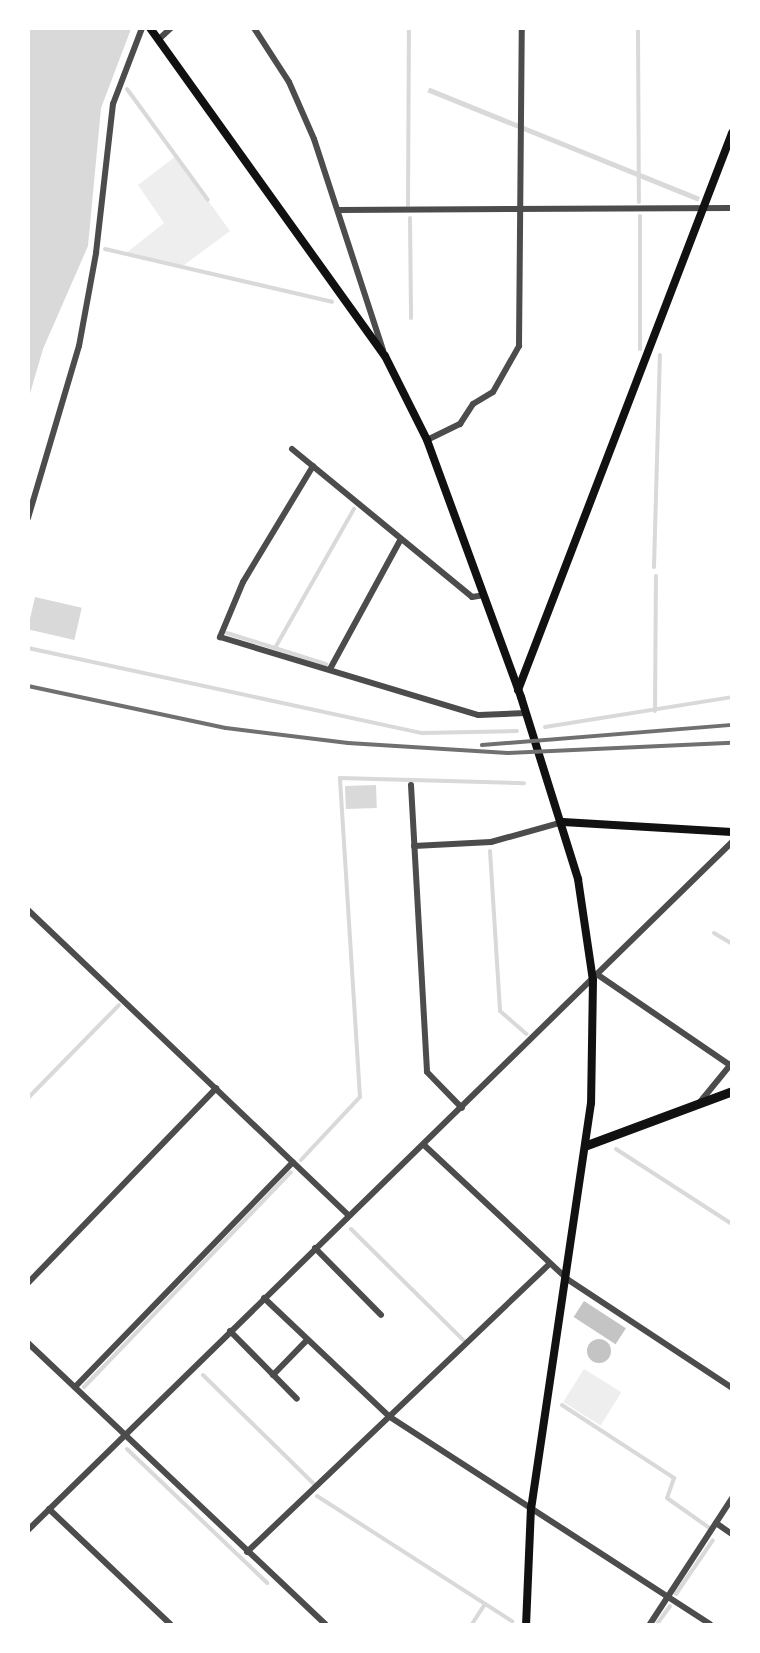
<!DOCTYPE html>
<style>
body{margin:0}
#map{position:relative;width:760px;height:1653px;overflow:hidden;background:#fff;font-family:Ubuntu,sans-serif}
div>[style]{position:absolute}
.green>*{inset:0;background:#eee;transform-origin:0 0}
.water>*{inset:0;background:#d9d9d9;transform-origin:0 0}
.stream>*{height:4px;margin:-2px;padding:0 2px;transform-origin:2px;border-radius:2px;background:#d9d9d9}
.building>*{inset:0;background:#c4c4c4;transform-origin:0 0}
.round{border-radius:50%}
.minor>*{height:6px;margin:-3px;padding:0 3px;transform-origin:3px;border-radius:3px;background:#4c4c4c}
.secondary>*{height:8px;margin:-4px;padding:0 4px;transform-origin:4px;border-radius:4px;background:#111}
.primary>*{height:9px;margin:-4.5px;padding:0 4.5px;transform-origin:4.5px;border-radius:4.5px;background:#111}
.rail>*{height:4px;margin:-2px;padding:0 2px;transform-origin:2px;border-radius:2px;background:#707070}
span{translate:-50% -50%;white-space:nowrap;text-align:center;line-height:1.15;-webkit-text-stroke:4.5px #fff;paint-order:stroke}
.frame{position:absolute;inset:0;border:30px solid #fff;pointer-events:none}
</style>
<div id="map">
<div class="green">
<i style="clip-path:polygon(176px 156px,230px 231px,180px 268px,125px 254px,164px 223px,138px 185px)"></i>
<i style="left:584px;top:1369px;width:44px;height:39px;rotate:32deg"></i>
</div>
<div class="water">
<i style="clip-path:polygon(29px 28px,131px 29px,101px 108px,88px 246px,43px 349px,29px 397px)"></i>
<i style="left:700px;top:197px;width:5px;height:292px;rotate:112deg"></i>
<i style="left:35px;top:597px;width:48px;height:33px;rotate:13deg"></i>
<i style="left:376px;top:785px;width:23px;height:31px;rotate:88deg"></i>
</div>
<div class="stream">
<i style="left:638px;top:28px;width:174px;rotate:89.7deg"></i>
<i style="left:127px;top:89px;width:137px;rotate:53.9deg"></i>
<i style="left:408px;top:205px;width:177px;rotate:-89.7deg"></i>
<i style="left:410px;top:218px;width:100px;rotate:89.4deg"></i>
<i style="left:105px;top:249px;width:233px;rotate:13.1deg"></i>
<i style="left:640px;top:349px;width:133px;rotate:-90deg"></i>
<i style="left:654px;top:567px;width:212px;rotate:-88.4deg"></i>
<i style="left:227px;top:633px;width:104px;rotate:17.4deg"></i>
<i style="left:28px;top:648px;width:403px;rotate:12.2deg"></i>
<i style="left:422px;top:733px;width:95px;rotate:-1.2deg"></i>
<i style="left:275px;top:648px;width:160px;rotate:-60.4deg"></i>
<i style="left:655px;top:711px;width:135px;rotate:-89.6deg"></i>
<i style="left:545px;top:727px;width:189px;rotate:-9.1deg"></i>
<i style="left:490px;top:851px;width:160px;rotate:86.4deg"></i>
<i style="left:500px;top:1011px;width:35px;rotate:41deg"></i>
<i style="left:714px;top:933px;width:21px;rotate:31deg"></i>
<i style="left:28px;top:1098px;width:130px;rotate:-45.6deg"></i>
<i style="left:616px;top:1149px;width:138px;rotate:32.9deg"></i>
<i style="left:301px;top:1160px;width:86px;rotate:-46.9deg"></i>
<i style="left:360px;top:1097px;width:320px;rotate:-93.6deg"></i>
<i style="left:340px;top:778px;width:184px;rotate:1.6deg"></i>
<i style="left:351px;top:1229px;width:158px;rotate:44.7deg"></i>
<i style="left:203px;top:1375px;width:157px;rotate:44.5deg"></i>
<i style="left:84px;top:1387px;width:298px;rotate:-46.1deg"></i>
<i style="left:562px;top:1405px;width:134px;rotate:33.1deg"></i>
<i style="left:674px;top:1478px;width:21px;rotate:109deg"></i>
<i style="left:667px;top:1498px;width:54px;rotate:35.2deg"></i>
<i style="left:127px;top:1449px;width:194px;rotate:43.7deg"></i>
<i style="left:317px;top:1496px;width:232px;rotate:32.7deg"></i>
<i style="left:676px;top:1594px;width:65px;rotate:-55.6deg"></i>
<i style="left:472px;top:1624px;width:24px;rotate:-57deg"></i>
<i style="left:657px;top:1624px;width:22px;rotate:-54deg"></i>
</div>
<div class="building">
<i style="left:584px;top:1301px;width:50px;height:19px;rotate:33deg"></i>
<i class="round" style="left:587px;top:1339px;width:24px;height:24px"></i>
</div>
<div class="minor">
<i style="left:254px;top:28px;width:64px;rotate:57.1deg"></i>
<i style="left:289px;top:82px;width:62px;rotate:66.3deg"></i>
<i style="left:314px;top:139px;width:222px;rotate:71.9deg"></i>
<i style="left:158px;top:40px;width:18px;rotate:-43deg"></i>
<i style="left:339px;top:210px;width:393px;rotate:-0.3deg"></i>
<i style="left:427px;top:440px;width:37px;rotate:-26deg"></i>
<i style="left:460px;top:424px;width:24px;rotate:-57deg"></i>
<i style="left:473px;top:404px;width:23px;rotate:-31deg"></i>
<i style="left:493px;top:392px;width:53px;rotate:-60.5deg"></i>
<i style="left:519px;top:346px;width:318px;rotate:-89.5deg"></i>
<i style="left:292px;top:449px;width:233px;rotate:39.4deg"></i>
<i style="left:472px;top:597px;width:12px;rotate:-9deg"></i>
<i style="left:313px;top:466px;width:135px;rotate:121.1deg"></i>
<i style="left:243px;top:582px;width:60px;rotate:112.7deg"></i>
<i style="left:220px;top:637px;width:270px;rotate:16.8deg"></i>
<i style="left:479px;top:715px;width:47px;rotate:-2.4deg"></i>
<i style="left:28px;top:518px;width:179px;rotate:-73.5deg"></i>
<i style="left:79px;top:346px;width:95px;rotate:-79.6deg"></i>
<i style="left:96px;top:253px;width:150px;rotate:-83.5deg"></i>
<i style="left:113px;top:104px;width:81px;rotate:-69.1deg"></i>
<i style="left:330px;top:669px;width:148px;rotate:-61.4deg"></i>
<i style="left:411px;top:785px;width:287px;rotate:86.8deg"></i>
<i style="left:427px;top:1072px;width:50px;rotate:45.8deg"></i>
<i style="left:414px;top:846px;width:77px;rotate:-3deg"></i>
<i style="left:491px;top:842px;width:75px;rotate:-15.5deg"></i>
<i style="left:28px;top:910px;width:442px;rotate:43.6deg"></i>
<i style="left:598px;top:975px;width:160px;rotate:34.3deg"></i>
<i style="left:700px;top:1102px;width:49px;rotate:-50.8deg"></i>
<i style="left:424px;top:1145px;width:196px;rotate:43.1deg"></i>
<i style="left:567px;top:1279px;width:198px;rotate:33.4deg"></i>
<i style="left:315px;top:1248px;width:94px;rotate:45.4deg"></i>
<i style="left:28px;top:1283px;width:271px;rotate:-46deg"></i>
<i style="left:264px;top:1298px;width:173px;rotate:43.4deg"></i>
<i style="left:390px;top:1417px;width:381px;rotate:32.9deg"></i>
<i style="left:230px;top:1331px;width:95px;rotate:45.4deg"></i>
<i style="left:28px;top:1343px;width:409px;rotate:43.4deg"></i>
<i style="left:273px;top:1375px;width:49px;rotate:-45.8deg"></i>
<i style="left:75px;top:1387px;width:313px;rotate:-45.9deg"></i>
<i style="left:49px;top:1509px;width:167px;rotate:43.5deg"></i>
<i style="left:716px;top:1523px;width:19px;rotate:35deg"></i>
<i style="left:28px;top:1530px;width:984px;rotate:-44.34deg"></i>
<i style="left:247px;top:1552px;width:417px;rotate:-43.6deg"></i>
<i style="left:650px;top:1624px;width:150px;rotate:-56.9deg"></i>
</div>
<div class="secondary">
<i style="left:150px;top:28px;width:403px;rotate:54.4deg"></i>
<i style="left:385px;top:356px;width:94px;rotate:63.4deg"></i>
<i style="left:427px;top:440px;width:274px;rotate:69.9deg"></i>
<i style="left:521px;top:697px;width:191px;rotate:72.6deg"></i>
<i style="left:578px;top:879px;width:102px;rotate:81.6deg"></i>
<i style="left:593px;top:980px;width:123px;rotate:90.9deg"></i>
<i style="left:591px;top:1103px;width:408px;rotate:98.4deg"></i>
<i style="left:531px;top:1507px;width:117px;rotate:92.4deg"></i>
<i style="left:518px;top:690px;width:597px;rotate:-68.98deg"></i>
<i style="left:563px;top:822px;width:169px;rotate:3.4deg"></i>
</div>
<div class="primary">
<i style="left:587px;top:1145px;width:155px;rotate:-20.4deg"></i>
</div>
<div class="rail">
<i style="left:28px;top:686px;width:202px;rotate:12deg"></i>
<i style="left:226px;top:728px;width:123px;rotate:7deg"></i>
<i style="left:348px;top:743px;width:160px;rotate:3.6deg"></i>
<i style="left:508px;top:753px;width:224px;rotate:-2.6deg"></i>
<i style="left:482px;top:745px;width:251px;rotate:-4.6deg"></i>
</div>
<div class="frame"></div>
</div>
